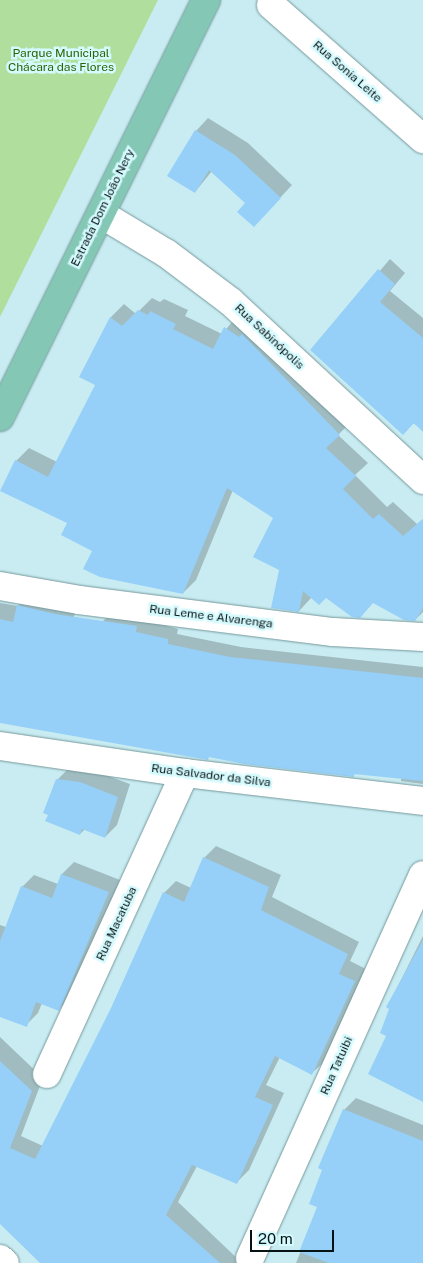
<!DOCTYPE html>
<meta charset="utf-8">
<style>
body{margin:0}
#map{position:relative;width:423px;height:1263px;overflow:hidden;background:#c8ecf1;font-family:"Public Sans",sans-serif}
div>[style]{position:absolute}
.green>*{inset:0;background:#b0de9c}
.shadow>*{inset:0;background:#0003}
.building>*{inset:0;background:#96d0f8}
.roads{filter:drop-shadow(0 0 1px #76989c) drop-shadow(0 0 1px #76989c)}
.minor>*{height:28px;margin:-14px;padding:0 14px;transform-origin:14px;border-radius:14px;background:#fff}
.major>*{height:28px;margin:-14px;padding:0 14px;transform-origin:14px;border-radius:14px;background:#83c7b4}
span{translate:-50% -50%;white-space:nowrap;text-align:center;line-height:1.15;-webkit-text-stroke:5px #d5fafe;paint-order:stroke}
.park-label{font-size:12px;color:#2d6403}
.street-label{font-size:12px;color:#061314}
.scale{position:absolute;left:250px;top:1230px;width:84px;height:22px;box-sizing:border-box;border:2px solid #061314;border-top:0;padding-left:6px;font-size:15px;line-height:18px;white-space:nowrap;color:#061314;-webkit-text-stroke:4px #d5fafe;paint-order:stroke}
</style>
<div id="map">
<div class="green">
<i style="clip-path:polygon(0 0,158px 0,0 317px)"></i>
</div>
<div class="shadow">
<i style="clip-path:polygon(208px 118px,248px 143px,292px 185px,266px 213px,247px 203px,212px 171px,195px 192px,169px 176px,196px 131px)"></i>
<i style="clip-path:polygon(390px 259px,405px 273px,390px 291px,423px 318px,423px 430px,312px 350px)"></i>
<i style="clip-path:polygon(152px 298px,160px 302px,164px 299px,188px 310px,185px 316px,222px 334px,238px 315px,352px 421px,338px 435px,368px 463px,355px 475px,387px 507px,393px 502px,417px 524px,423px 519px,423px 612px,415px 620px,374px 602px,326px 597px,312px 597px,299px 611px,280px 569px,274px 517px,233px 490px,196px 580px,183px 593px,93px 550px,16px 461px,29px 448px,57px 462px,97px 385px,80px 377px,111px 317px,124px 304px,136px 314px)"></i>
<i style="clip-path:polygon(28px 595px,79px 606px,25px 714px,0 722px,0 603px,18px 606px)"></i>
<i style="clip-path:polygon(113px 611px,178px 629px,177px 634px,241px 647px,423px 667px,423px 784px,401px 781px,401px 776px,356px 773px,353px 776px,103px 621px)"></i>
<i style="clip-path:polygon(70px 767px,94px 771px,130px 784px,117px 825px,105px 837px,85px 829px,80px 834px,58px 779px)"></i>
<i style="clip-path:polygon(216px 846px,281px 875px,272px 897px,359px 942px,350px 961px,366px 969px,324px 1062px,312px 1073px,280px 1057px,266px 1085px,284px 1093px,249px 1170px,237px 1182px,197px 1166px,178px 1202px,242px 1263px,42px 1263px,0 1197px,0 1037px,43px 1078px,21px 1136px,43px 1146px,112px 1008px,164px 893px,176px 881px,191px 888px,204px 858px)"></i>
<i style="clip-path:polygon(74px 862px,120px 880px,71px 997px,59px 1009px,42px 1003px,38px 1013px,26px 1025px,0 1016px,0 925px,6px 927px,22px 887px,34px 875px,58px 884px,62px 874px)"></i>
<i style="clip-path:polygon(423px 936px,423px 1100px,388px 1036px,391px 1008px,388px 1006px)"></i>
<i style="clip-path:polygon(356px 1098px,423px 1125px,423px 1263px,296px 1263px,319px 1207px,344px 1110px)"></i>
</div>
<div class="building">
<i style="clip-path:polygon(195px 130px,235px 155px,281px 198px,254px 227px,237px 212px,245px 203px,209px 170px,195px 193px,167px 176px)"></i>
<i style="clip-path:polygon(378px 269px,395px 284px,380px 302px,423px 338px,423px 432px,414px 423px,403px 435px,310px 350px)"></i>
<i style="clip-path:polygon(138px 310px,148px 315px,150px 311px,176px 324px,173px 329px,213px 349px,224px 327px,239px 337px,242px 334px,340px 435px,326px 448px,356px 476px,343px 489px,373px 519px,379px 514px,403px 536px,423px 519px,423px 608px,415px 621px,404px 620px,373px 603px,360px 618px,352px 617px,326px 598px,319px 605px,303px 591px,299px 612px,271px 608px,279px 570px,253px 557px,273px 518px,227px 488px,183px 594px,100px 577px,83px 569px,92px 551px,61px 535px,67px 523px,0 491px,15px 460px,48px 477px,95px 385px,79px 377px,110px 317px,122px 326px)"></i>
<i style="clip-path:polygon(17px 605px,55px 614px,137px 626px,136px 632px,168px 639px,168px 644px,230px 657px,423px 678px,423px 781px,354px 774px,354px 777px,244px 764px,209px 757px,208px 760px,203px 759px,0 723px,0 619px,13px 622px)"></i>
<i style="clip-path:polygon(56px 779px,80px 782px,118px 797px,105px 838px,82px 829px,80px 835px,45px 821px,48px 815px,43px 813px)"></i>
<i style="clip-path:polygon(203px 857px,269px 887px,261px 910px,348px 954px,339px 974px,355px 981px,312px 1075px,275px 1056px,255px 1097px,273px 1105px,237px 1184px,192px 1165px,166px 1215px,220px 1263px,40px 1263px,0 1224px,0 1061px,32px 1091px,10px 1148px,35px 1159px,111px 1008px,163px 892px,184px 902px)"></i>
<i style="clip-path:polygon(61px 874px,109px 892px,59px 1011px,36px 1002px,27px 1027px,0 1017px,0 941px,21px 886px,52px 898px)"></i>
<i style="clip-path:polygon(423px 940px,423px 1102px,368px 1074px,386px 1036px,380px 1033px,389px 1009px,386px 1007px)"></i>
<i style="clip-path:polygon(343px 1109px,423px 1141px,423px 1263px,329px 1263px,299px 1252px,317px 1207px,309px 1204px,322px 1170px,318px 1168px)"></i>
</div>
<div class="roads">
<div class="minor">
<i style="left:271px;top:5px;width:203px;rotate:41.4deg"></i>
<i style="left:101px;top:214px;width:76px;rotate:31deg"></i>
<i style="left:166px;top:253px;width:81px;rotate:37deg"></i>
<i style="left:231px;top:302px;width:262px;rotate:42.8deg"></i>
<i style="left:0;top:586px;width:80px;rotate:10deg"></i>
<i style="left:79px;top:600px;width:256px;rotate:7.2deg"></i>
<i style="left:333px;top:632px;width:90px;rotate:3.2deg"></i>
<i style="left:0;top:746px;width:187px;rotate:8.3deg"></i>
<i style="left:185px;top:773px;width:240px;rotate:6.7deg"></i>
<i style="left:47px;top:1074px;width:331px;rotate:-65.4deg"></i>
<i style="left:250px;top:1258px;width:420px;rotate:-65.7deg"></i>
<i style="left:0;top:1259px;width:6px;rotate:39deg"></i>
</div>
<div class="major">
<i style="left:0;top:417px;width:465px;rotate:-63.7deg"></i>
</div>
</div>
<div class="park-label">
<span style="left:61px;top:61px">Parque Municipal<br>Chácara das Flores</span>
</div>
<div class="street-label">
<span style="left:347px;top:72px;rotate:41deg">Rua Sonia Leite</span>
<span style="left:103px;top:208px;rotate:-64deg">Estrada Dom João Nery</span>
<span style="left:269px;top:337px;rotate:43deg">Rua Sabinópolis</span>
<span style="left:211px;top:617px;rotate:7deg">Rua Leme e Alvarenga</span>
<span style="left:211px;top:776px;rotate:7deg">Rua Salvador da Silva</span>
<span style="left:117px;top:924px;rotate:-65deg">Rua Macatuba</span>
<span style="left:337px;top:1066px;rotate:-66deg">Rua Tatuibi</span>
</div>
<div class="scale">20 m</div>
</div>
